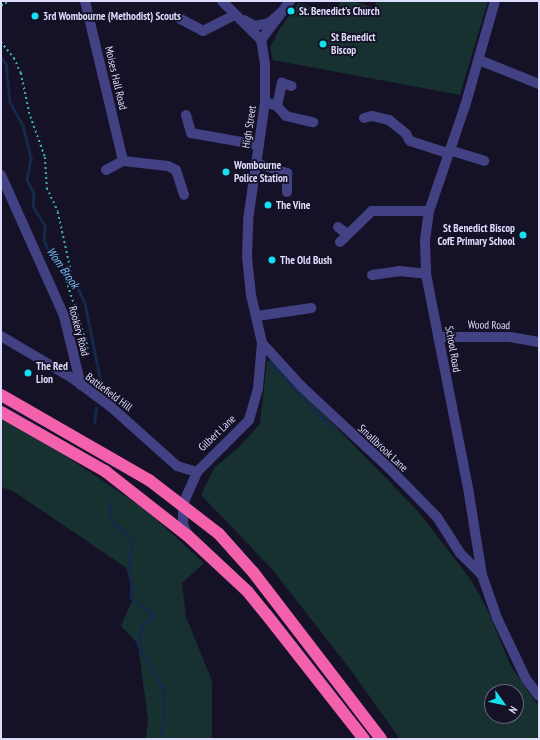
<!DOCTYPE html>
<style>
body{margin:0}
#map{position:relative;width:540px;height:740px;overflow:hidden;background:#151228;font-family:"PT Sans Narrow",sans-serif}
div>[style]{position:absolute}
.green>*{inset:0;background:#16312f}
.stream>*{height:2.5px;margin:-1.25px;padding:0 1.25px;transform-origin:1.25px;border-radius:1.25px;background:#132a4b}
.path>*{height:1.5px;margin-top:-0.75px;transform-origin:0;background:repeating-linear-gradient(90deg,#3ab2a6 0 2px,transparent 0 5px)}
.minor>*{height:10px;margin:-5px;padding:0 5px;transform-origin:5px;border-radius:5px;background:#414183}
.highway>*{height:12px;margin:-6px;padding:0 6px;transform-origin:6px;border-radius:6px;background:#f360ac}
.dots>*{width:11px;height:11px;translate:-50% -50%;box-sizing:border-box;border:2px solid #151228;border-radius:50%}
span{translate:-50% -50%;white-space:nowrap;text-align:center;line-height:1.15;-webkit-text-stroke:3.5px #151228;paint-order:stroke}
.poi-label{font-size:11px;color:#dedcfc;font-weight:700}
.left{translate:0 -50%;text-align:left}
.right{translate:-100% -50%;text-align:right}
.street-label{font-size:11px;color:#dedcfc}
.water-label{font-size:12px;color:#72bdf4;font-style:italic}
.frame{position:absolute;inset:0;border:2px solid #dedcfc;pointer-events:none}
.north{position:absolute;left:484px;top:684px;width:40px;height:40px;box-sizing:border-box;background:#151228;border:1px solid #65637d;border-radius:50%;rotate:123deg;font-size:11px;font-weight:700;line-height:16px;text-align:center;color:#dedcfc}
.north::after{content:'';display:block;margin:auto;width:14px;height:18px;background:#16e0ee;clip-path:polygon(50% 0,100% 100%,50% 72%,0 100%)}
</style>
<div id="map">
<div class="green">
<i style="clip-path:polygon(340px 1px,353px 1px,374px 8px,377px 1px,488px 1px,460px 95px,273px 60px,270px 48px,279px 30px,298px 3px,336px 14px)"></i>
<i style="clip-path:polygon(evenodd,275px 360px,287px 377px,417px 510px,471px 580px,487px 609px,511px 666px,539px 707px,539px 739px,400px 739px,353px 673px,272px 569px,201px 495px,214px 468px,237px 449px,260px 424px,267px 361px,275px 360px,492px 692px,516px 692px,516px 716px,492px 716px,492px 692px)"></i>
<i style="clip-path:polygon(1px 419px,54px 448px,146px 510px,204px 563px,182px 583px,186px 617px,212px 681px,212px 739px,146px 739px,148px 720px,138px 644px,121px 626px,133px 599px,128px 569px,13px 491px,1px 487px)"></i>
</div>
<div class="stream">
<i style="left:1px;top:57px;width:9px;rotate:54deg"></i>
<i style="left:6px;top:64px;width:38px;rotate:84deg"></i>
<i style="left:10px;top:102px;width:26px;rotate:61deg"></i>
<i style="left:23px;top:125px;width:34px;rotate:76deg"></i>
<i style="left:31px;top:158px;width:22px;rotate:100deg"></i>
<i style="left:27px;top:180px;width:15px;rotate:62deg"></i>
<i style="left:34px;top:193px;width:13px;rotate:94deg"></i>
<i style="left:33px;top:206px;width:22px;rotate:58deg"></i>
<i style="left:45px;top:225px;width:15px;rotate:94deg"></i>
<i style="left:44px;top:240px;width:14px;rotate:65deg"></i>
<i style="left:50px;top:253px;width:40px;rotate:49deg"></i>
<i style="left:76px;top:283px;width:22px;rotate:66deg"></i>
<i style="left:85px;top:303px;width:91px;rotate:78.6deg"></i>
<i style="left:270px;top:362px;width:91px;rotate:46.8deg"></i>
<i style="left:94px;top:423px;width:15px;rotate:-82deg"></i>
<i style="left:112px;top:501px;width:9px;rotate:108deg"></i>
<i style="left:109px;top:510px;width:14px;rotate:73deg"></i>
<i style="left:113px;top:523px;width:26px;rotate:37deg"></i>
<i style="left:134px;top:539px;width:31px;rotate:101deg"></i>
<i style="left:128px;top:569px;width:15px;rotate:74deg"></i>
<i style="left:132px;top:583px;width:15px;rotate:94deg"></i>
<i style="left:131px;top:598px;width:29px;rotate:36deg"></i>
<i style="left:154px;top:615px;width:17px;rotate:135deg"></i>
<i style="left:142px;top:627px;width:17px;rotate:103deg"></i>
<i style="left:138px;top:644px;width:55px;rotate:60.6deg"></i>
<i style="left:165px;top:692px;width:47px;rotate:93.7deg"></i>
</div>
<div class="path">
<i style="left:1px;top:6px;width:9px;rotate:-32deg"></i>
<i style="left:1px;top:42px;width:21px;rotate:51deg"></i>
<i style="left:14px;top:58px;width:17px;rotate:65deg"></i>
<i style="left:21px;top:73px;width:40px;rotate:78deg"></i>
<i style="left:29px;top:112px;width:48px;rotate:70.4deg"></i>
<i style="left:45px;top:157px;width:31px;rotate:86deg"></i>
<i style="left:47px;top:188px;width:26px;rotate:65deg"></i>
<i style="left:58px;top:212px;width:60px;rotate:77.6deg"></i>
<i style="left:71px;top:271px;width:8px;rotate:140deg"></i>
<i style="left:65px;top:276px;width:75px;rotate:72.1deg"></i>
<i style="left:88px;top:347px;width:5px;rotate:112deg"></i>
<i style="left:86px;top:352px;width:3px;rotate:-162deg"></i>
</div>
<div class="minor">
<i style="left:85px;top:1px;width:164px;rotate:76.6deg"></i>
<i style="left:495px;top:1px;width:109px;rotate:105.9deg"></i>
<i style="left:465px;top:106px;width:111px;rotate:108.9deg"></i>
<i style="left:429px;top:211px;width:30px;rotate:98deg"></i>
<i style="left:425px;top:241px;width:33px;rotate:88deg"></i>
<i style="left:426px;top:274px;width:224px;rotate:78.9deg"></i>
<i style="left:469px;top:494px;width:82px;rotate:80.9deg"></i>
<i style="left:482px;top:575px;width:46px;rotate:70.8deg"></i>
<i style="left:497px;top:618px;width:68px;rotate:64.6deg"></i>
<i style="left:526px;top:679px;width:21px;rotate:53deg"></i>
<i style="left:175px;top:16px;width:32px;rotate:28deg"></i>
<i style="left:203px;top:31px;width:35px;rotate:-27deg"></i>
<i style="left:244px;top:20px;width:13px;rotate:29deg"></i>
<i style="left:255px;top:26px;width:14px;rotate:-12deg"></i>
<i style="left:269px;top:23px;width:20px;rotate:-41deg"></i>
<i style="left:261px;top:40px;width:49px;rotate:-53.4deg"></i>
<i style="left:479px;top:60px;width:65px;rotate:21.8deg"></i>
<i style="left:265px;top:102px;width:13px;rotate:18deg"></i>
<i style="left:277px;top:106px;width:13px;rotate:48deg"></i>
<i style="left:286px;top:116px;width:28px;rotate:13deg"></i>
<i style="left:277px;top:106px;width:24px;rotate:-78deg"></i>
<i style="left:282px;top:83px;width:10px;rotate:17deg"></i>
<i style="left:186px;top:115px;width:19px;rotate:74deg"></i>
<i style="left:191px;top:133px;width:69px;rotate:10deg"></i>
<i style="left:364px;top:118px;width:8px;rotate:-14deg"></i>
<i style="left:372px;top:116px;width:17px;rotate:13deg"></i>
<i style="left:389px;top:120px;width:22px;rotate:39deg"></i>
<i style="left:406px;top:134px;width:8px;rotate:60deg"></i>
<i style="left:410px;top:141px;width:40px;rotate:18deg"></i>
<i style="left:449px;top:150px;width:37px;rotate:17deg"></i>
<i style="left:256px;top:163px;width:33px;rotate:18deg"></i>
<i style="left:287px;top:173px;width:19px;rotate:90deg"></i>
<i style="left:106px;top:170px;width:19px;rotate:-28deg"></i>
<i style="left:123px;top:161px;width:45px;rotate:6.3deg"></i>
<i style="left:168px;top:166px;width:9px;rotate:27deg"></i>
<i style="left:176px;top:170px;width:26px;rotate:72deg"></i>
<i style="left:1px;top:175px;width:154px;rotate:65.9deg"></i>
<i style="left:64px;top:316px;width:71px;rotate:76.2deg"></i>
<i style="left:338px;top:227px;width:11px;rotate:38deg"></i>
<i style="left:340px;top:242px;width:45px;rotate:-44.1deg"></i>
<i style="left:372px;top:211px;width:57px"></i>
<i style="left:372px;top:275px;width:27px;rotate:-8deg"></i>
<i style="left:399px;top:271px;width:27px;rotate:6deg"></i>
<i style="left:257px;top:316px;width:55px;rotate:-8.4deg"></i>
<i style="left:1px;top:336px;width:82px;rotate:30.6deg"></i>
<i style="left:72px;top:378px;width:47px;rotate:36.4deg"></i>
<i style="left:110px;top:406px;width:90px;rotate:41.8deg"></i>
<i style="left:177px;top:466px;width:21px;rotate:17deg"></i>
<i style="left:438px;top:337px;width:72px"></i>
<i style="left:510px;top:337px;width:29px;rotate:10deg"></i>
<i style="left:262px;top:343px;width:58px;rotate:47.8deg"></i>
<i style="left:301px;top:386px;width:119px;rotate:43deg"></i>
<i style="left:388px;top:467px;width:70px;rotate:45.6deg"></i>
<i style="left:437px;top:517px;width:43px;rotate:57.4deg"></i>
<i style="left:460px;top:553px;width:31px;rotate:45deg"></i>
<i style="left:188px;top:536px;width:13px;rotate:-113deg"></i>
<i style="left:183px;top:524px;width:20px;rotate:-90deg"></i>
<i style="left:183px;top:504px;width:35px;rotate:-66deg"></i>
<i style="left:197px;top:472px;width:74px;rotate:-45deg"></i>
<i style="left:249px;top:420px;width:33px;rotate:-74deg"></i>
<i style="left:258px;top:388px;width:45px;rotate:-84.9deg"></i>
<i style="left:262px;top:343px;width:49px;rotate:-102.9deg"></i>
<i style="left:251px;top:295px;width:38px;rotate:-96deg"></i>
<i style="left:247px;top:257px;width:37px;rotate:-88deg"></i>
<i style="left:248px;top:220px;width:119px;rotate:-81.8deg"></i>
<i style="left:265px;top:102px;width:38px;rotate:-90deg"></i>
<i style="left:265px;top:64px;width:24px;rotate:-99deg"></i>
<i style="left:261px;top:40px;width:55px;rotate:-135deg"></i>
</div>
<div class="highway">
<i style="left:1px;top:395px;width:171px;rotate:29.9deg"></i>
<i style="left:149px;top:480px;width:88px;rotate:37.6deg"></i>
<i style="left:219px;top:534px;width:51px;rotate:48.2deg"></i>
<i style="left:253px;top:572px;width:210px;rotate:52.5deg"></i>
<i style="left:1px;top:412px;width:120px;rotate:29.6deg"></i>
<i style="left:105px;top:471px;width:105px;rotate:38.1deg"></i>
<i style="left:188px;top:536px;width:82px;rotate:43deg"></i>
<i style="left:248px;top:592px;width:28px;rotate:51deg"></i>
<i style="left:266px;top:614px;width:159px;rotate:51.9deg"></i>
</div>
<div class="dots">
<i style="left:291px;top:11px;background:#16e0ee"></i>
<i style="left:35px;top:16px;background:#16e0ee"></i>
<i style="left:323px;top:44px;background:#16e0ee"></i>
<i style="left:226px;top:172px;background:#16e0ee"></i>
<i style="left:268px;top:205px;background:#16e0ee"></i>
<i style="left:523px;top:235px;background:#16e0ee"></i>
<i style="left:272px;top:260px;background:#16e0ee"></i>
<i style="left:28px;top:373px;background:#16e0ee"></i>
</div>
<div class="poi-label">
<span class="left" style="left:299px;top:11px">St. Benedict's Church</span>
<span class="left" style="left:43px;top:16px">3rd Wombourne (Methodist) Scouts</span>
<span class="left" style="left:331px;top:44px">St Benedict<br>Biscop</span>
<span class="left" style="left:234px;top:172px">Wombourne<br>Police Station</span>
<span class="left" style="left:276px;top:205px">The Vine</span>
<span class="right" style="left:515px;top:235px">St Benedict Biscop<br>CofE Primary School</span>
<span class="left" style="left:280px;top:260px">The Old Bush</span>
<span class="left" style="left:36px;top:373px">The Red<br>Lion</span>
</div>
<div class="street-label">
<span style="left:116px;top:78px;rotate:77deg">Moises Hall Road</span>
<span style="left:249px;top:127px;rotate:-81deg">High Street</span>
<span style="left:489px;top:325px;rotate:1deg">Wood Road</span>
<span style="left:79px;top:331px;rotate:75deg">Rookery Road</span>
<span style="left:453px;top:349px;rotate:80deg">School Road</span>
<span style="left:109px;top:392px;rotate:37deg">Battlefield Hill</span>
<span style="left:217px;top:433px;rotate:-44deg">Gilbert Lane</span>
<span style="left:383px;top:448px;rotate:43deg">Smallbrook Lane</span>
</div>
<div class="water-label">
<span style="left:63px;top:268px;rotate:55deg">Wom Brook</span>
</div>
<div class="frame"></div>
<div class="north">N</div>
</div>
